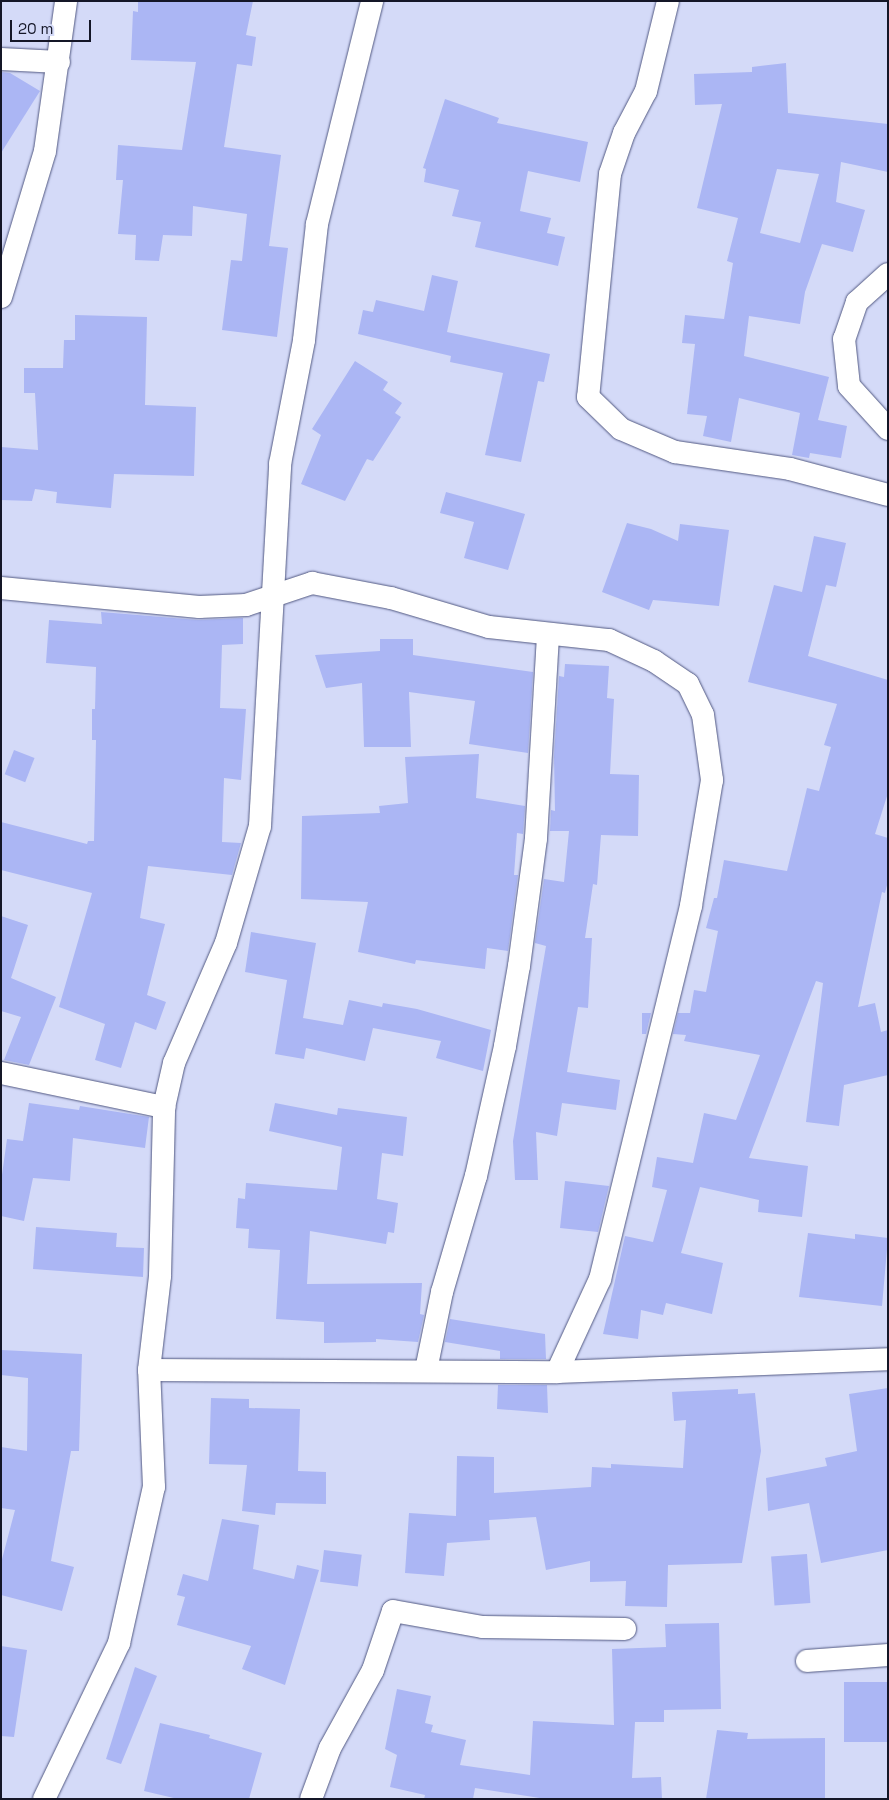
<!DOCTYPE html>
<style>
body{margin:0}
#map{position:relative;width:889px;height:1800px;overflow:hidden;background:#d4daf8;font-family:"Space Grotesk",sans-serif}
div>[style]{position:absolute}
.building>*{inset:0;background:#abb6f4;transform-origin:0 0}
.roads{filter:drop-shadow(0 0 1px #525982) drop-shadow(0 0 1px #525982)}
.street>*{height:22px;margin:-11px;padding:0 11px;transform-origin:11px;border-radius:11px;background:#fff}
span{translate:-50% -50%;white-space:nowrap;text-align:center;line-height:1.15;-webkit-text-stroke:4.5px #d4daf8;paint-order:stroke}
.frame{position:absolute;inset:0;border:2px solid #141627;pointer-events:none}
.scale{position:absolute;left:10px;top:20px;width:81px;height:22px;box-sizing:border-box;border:2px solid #141627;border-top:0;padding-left:6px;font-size:15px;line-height:18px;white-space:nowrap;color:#141627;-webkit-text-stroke:4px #d4daf8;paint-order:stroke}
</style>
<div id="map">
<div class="building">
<i style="clip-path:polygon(138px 1px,253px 1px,246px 35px,256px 37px,252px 66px,237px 64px,224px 147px,281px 155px,269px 246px,288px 248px,277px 337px,222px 330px,231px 260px,242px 261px,247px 214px,193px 206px,192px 236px,163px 235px,159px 261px,135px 260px,136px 235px,118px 234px,123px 180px,116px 180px,118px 145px,182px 150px,196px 62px,131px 60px,133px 11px,138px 12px)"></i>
<i style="clip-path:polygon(evenodd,786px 63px,788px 113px,888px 124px,888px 172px,841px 162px,836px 202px,865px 210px,853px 252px,822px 244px,805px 292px,800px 324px,749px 316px,744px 356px,829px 377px,818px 420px,847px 426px,841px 458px,810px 453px,809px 458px,792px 455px,800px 413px,739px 398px,731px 442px,703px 436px,707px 416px,687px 414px,695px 344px,682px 343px,685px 315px,724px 319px,733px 263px,727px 261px,738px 218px,697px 208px,722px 104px,695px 105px,694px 74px,752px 72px,752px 67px,786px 63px,777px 169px,819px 174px,800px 243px,760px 233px,777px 169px)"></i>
<i style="clip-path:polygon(1px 72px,10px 73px,40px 91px,1px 153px)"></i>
<i style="clip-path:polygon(445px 99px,499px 118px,497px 123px,588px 142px,580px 182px,528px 171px,520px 211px,551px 218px,547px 233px,565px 237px,558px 266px,475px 247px,481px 222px,452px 216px,459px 190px,424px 182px,426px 169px,423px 168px)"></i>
<i style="clip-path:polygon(432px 275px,458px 281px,447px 332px,550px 354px,544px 382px,538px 381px,521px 462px,485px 455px,503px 373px,450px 362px,451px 356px,358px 334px,363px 310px,373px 312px,376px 300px,424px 311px)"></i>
<i style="clip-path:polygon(75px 315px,147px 317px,145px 405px,196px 407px,194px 476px,114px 474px,111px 508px,56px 503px,57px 492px,35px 489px,32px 501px,1px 500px,1px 447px,38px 450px,35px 393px,24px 393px,24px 368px,63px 368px,64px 340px,75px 340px)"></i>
<i style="clip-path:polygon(355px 361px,388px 382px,383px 390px,402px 403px,395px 413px,401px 417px,373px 461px,367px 459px,345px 501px,301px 484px,321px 435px,312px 429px)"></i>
<i style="clip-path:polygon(446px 492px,525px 514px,508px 570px,464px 558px,474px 522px,440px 513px)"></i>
<i style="clip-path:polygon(627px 523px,651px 529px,678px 541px,680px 524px,729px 530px,719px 606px,653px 600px,649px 610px,602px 592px)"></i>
<i style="clip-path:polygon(814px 536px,846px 543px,836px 587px,826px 585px,808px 656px,888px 680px,888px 793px,875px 834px,888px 838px,888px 881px,885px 893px,882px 892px,858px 1007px,875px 1003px,881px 1032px,888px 1030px,888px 1075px,844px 1085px,839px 1126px,806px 1122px,823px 983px,816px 981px,749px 1158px,808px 1166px,802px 1217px,758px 1212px,759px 1200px,700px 1187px,681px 1253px,723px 1263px,712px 1314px,666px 1303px,663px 1315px,641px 1310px,638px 1339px,603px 1334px,625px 1236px,653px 1242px,667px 1190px,652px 1187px,657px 1157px,693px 1163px,704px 1113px,736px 1120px,760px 1055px,684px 1041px,686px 1035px,673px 1034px,678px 1013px,690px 1013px,694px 990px,706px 992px,718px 931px,706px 928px,714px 898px,717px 898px,724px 860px,787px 871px,807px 788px,819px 791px,831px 747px,824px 745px,837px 704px,748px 682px,774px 585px,802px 592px)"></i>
<i style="clip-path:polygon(101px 612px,198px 620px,243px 618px,243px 644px,222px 645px,220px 708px,246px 709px,241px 780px,224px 778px,222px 842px,241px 843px,232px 875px,148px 866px,140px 918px,165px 924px,147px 995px,166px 1002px,156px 1030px,135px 1022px,121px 1068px,95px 1060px,105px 1024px,59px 1007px,92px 893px,1px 870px,1px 822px,87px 844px,88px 841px,94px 841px,96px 740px,92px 740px,92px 709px,95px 709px,96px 667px,46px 663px,49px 620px,102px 624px)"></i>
<i style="clip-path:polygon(380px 639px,413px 639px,413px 655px,533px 672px,528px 753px,469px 744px,475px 701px,409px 692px,411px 747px,364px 747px,362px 683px,326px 688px,315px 655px,380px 651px)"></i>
<i style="clip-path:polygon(565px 664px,609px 666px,607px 698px,614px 699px,610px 774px,639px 775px,638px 836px,601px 835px,597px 885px,593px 884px,585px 938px,592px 938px,588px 1008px,578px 1007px,567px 1072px,620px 1080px,616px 1110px,562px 1103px,557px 1136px,536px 1132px,538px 1180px,515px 1180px,513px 1141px,546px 946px,535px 943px,544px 879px,564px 882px,569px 831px,550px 831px,551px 810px,555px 811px,554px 756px,559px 676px,564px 677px)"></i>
<i style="left:14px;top:750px;width:22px;height:26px;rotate:21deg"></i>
<i style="clip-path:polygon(479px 754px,476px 798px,525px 806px,523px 834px,517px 833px,514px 875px,518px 875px,508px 951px,487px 948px,485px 969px,416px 960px,415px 964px,358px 952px,368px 902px,301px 899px,302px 816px,380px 813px,379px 806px,408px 803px,405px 757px)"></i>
<i style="clip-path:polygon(1px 916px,28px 925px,11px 978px,56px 997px,29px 1065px,4px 1060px,21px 1017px,1px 1011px)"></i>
<i style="clip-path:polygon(251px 932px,316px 943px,303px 1018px,343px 1025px,349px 1000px,382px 1007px,383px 1003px,417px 1009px,491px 1030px,483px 1071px,436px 1058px,441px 1041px,373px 1028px,365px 1061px,306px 1048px,304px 1059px,275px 1054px,287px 980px,245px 972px)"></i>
<i style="clip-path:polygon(642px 1013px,651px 1013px,646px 1034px,642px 1034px)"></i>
<i style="clip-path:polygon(29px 1103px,79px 1110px,80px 1106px,149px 1117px,145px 1148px,73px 1138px,70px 1181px,33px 1178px,24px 1221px,1px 1216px,1px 1182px,7px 1139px,23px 1141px)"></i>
<i style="clip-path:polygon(275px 1103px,337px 1115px,338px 1108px,407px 1117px,403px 1156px,382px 1153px,377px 1199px,398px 1203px,394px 1233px,388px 1232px,386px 1244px,310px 1231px,307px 1284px,422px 1283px,420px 1314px,424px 1315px,418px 1342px,376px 1339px,376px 1342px,324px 1343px,324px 1322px,276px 1319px,280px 1250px,248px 1248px,249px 1229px,236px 1228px,238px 1198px,245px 1199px,246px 1183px,337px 1190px,342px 1147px,269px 1131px)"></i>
<i style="clip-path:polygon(565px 1181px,609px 1186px,598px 1232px,560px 1228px)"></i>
<i style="clip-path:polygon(36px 1227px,117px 1233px,116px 1247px,144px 1248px,143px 1277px,33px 1269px)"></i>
<i style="clip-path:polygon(808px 1233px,855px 1239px,855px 1234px,888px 1238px,882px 1306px,799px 1297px)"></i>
<i style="clip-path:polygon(450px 1319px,545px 1334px,546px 1359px,500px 1359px,500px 1351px,445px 1342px)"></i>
<i style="clip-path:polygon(1px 1350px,82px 1354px,79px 1451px,71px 1451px,51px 1561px,74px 1567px,62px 1611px,1px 1595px,1px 1563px,15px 1510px,1px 1508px,1px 1447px,27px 1451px,28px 1378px,1px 1375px)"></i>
<i style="clip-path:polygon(498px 1385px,547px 1385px,548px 1413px,497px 1409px)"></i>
<i style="clip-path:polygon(888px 1388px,888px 1550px,821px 1563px,809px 1503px,768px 1511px,766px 1478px,827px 1466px,825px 1458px,857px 1451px,849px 1394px)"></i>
<i style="clip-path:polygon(738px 1389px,738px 1394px,755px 1393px,761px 1451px,742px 1563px,668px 1565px,667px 1607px,625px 1606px,626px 1581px,590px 1582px,590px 1561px,546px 1570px,536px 1517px,489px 1520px,490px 1540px,447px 1543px,444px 1576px,405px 1573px,409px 1513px,456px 1516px,457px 1456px,494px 1457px,494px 1493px,591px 1487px,592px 1467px,611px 1468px,611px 1464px,683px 1468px,686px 1420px,674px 1421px,672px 1392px)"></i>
<i style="clip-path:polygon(211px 1398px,249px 1399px,249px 1408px,300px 1409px,298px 1471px,326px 1472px,326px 1504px,276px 1503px,275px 1515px,242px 1511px,247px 1465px,209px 1464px)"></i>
<i style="clip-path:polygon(222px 1519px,259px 1525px,253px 1569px,294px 1579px,297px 1565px,319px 1570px,285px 1685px,242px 1669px,251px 1646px,177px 1625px,185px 1597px,177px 1595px,183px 1574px,208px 1581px)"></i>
<i style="left:324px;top:1550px;width:38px;height:32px;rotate:7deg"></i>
<i style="left:807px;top:1554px;width:49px;height:36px;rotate:86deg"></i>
<i style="clip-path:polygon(719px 1623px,721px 1709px,664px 1710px,664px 1722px,635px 1722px,632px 1778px,661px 1777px,662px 1799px,546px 1799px,475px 1788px,473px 1799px,424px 1799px,425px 1795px,390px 1787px,397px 1755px,385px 1749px,397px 1689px,431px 1696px,425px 1723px,433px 1725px,431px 1732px,466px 1740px,460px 1765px,530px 1775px,533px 1721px,614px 1725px,612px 1649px,666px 1647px,665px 1624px)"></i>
<i style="clip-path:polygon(1px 1646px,27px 1650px,14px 1737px,1px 1736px)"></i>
<i style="clip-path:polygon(135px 1667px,157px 1676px,121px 1764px,106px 1759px)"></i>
<i style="left:888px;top:1682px;width:60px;height:44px;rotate:90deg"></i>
<i style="clip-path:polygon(160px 1723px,210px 1735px,209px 1738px,262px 1753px,249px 1799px,178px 1799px,144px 1791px)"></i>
<i style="clip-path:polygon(717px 1730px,748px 1733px,747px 1739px,825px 1738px,825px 1799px,706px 1799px)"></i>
</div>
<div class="roads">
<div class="street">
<i style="left:668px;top:1px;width:93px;rotate:103.7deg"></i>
<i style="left:646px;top:91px;width:47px;rotate:117.6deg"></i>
<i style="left:624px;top:133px;width:43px;rotate:108.9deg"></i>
<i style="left:610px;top:174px;width:224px;rotate:95.6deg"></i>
<i style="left:588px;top:397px;width:46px;rotate:44.1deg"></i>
<i style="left:621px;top:429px;width:59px;rotate:23.1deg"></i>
<i style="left:675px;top:452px;width:116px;rotate:8.4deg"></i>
<i style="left:790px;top:469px;width:101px;rotate:14.9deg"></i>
<i style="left:1px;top:59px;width:58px;rotate:3deg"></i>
<i style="left:888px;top:274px;width:42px;rotate:137.9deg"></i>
<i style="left:857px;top:302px;width:39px;rotate:109deg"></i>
<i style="left:844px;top:339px;width:47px;rotate:83.9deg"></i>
<i style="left:849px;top:386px;width:58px;rotate:47.8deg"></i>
<i style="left:1px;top:297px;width:152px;rotate:-73.2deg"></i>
<i style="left:45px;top:151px;width:151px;rotate:-82deg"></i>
<i style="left:1px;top:588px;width:199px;rotate:5.5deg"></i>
<i style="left:199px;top:607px;width:47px;rotate:-2.4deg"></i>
<i style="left:246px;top:605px;width:70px;rotate:-18.4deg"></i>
<i style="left:312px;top:583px;width:80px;rotate:10.8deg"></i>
<i style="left:391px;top:598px;width:102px;rotate:16.5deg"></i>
<i style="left:489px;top:627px;width:121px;rotate:6.2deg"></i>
<i style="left:609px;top:640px;width:50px;rotate:25deg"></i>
<i style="left:654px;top:661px;width:41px;rotate:34.1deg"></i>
<i style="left:688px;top:684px;width:34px;rotate:64deg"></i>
<i style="left:703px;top:715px;width:66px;rotate:82.1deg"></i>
<i style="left:712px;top:780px;width:128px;rotate:99.5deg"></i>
<i style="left:691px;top:906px;width:384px;rotate:103.7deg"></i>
<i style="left:600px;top:1279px;width:102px;rotate:114.8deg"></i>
<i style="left:1px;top:1073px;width:167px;rotate:11.8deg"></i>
<i style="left:149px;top:1370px;width:408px;rotate:0.3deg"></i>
<i style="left:557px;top:1372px;width:331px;rotate:-2.2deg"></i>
<i style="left:426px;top:1370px;width:80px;rotate:-78.4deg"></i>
<i style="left:442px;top:1292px;width:121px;rotate:-73.7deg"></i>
<i style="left:476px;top:1176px;width:133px;rotate:-77.4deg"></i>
<i style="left:505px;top:1046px;width:81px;rotate:-80.1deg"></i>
<i style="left:519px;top:966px;width:129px;rotate:-82.4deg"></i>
<i style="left:536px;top:838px;width:204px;rotate:-86.6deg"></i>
<i style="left:807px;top:1661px;width:81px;rotate:-4.2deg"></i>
<i style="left:44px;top:1799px;width:173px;rotate:-64.3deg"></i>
<i style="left:119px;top:1643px;width:160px;rotate:-77.4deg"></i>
<i style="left:154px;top:1487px;width:117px;rotate:-92.4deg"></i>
<i style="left:149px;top:1370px;width:95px;rotate:-83.3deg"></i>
<i style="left:160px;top:1276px;width:169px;rotate:-88.6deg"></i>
<i style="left:164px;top:1107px;width:45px;rotate:-77.2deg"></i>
<i style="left:174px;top:1063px;width:131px;rotate:-66.6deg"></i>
<i style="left:226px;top:943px;width:122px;rotate:-73.8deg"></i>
<i style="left:260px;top:826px;width:363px;rotate:-86.8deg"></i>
<i style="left:280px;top:464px;width:126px;rotate:-79deg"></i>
<i style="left:304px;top:340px;width:117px;rotate:-83.6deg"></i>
<i style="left:317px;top:224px;width:230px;rotate:-76.1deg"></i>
<i style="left:311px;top:1799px;width:54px;rotate:-69.6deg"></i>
<i style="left:330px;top:1748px;width:89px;rotate:-61.1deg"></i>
<i style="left:373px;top:1670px;width:62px;rotate:-71.3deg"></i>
<i style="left:393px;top:1611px;width:91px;rotate:10.1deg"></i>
<i style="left:483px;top:1627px;width:142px;rotate:0.8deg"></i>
</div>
</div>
<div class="frame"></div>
<div class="scale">20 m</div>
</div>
